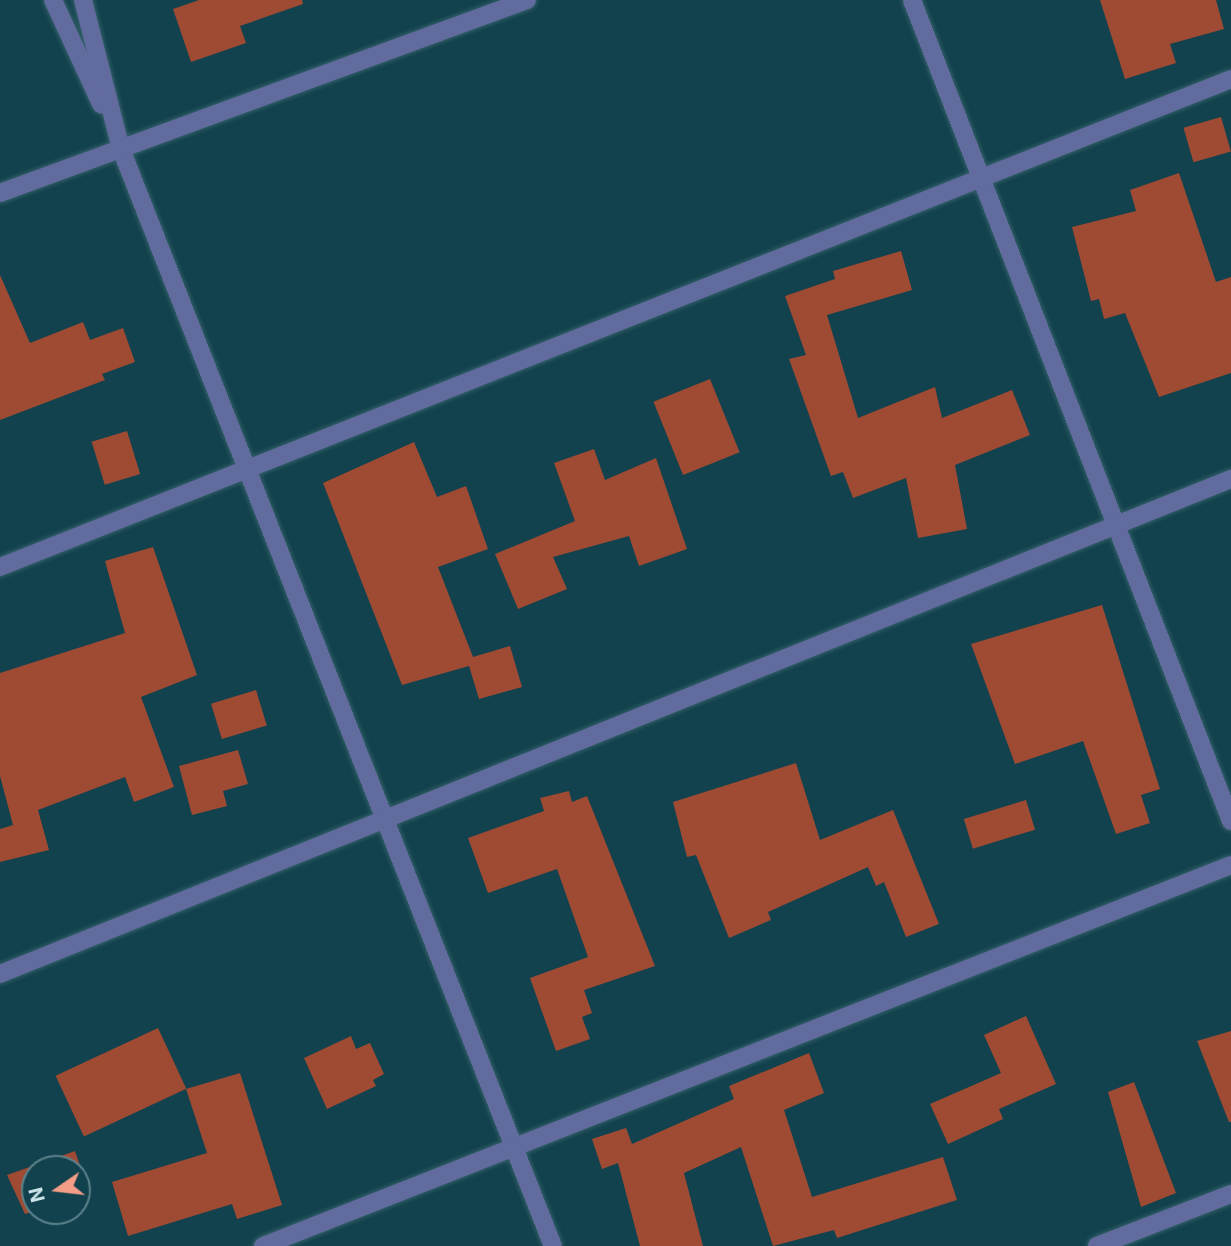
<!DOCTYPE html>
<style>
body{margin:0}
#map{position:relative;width:1231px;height:1246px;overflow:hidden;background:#12424d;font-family:Inter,sans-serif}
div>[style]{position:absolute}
.building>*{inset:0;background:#9f4a33;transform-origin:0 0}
.roads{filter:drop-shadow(0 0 2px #335f69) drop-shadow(0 0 2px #335f69)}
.street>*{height:18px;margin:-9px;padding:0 9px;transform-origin:9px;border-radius:9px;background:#626b9e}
span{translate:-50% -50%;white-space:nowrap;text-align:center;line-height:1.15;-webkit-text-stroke:5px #12424d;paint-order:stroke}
.north{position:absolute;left:21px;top:1155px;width:70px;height:70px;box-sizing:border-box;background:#12424d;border:2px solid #5c838c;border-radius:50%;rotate:256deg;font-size:19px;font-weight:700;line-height:28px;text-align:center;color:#cce4eb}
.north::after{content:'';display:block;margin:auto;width:24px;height:32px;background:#f49e87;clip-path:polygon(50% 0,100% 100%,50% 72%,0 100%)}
</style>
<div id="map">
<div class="building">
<i style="clip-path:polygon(199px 0,302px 0,303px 4px,240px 26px,246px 43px,191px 62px,173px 9px)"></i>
<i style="clip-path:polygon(1100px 0,1216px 0,1224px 29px,1170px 44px,1176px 63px,1125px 79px)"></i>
<i style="left:1221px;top:117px;width:36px;height:39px;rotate:74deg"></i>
<i style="clip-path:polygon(1179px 173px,1216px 282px,1231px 277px,1231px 373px,1159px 397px,1125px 313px,1104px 319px,1099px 299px,1091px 301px,1072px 227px,1136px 211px,1130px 190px)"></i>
<i style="clip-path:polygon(901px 251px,912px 290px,827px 315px,858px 418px,935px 387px,942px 418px,1012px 390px,1030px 435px,955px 465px,967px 529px,918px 538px,906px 478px,853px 498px,843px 472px,831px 476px,789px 359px,806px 355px,785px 296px,835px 279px,833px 271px)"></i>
<i style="clip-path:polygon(0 275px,30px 343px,83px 322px,90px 340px,123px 328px,135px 362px,102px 374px,105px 380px,0 420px)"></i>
<i style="left:710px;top:379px;width:79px;height:61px;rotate:68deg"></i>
<i style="left:127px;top:431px;width:45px;height:37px;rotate:73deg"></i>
<i style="clip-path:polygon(414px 442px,437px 497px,466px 486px,488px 549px,438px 567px,473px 657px,510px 646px,522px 687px,479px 699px,469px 666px,402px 685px,323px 483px)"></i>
<i style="clip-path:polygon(594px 449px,605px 480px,656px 458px,687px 549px,639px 566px,629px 536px,553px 557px,567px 589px,518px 609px,495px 554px,575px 521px,554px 463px)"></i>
<i style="clip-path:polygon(153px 547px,197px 675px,141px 697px,174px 787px,134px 802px,125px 777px,38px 810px,49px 850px,0 862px,0 829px,13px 825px,0 776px,0 673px,125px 633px,105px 561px)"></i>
<i style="clip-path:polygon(1102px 605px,1160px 789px,1141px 795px,1150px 823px,1116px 834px,1083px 741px,1015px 764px,971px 644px)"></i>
<i style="left:256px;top:690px;width:37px;height:47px;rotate:73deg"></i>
<i style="clip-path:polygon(238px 750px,248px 784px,223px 791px,227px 806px,192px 815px,179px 766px)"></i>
<i style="clip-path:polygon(796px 763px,820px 840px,893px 810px,939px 924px,906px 937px,884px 882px,876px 886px,868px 867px,768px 912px,771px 920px,729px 938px,696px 855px,687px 857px,673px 802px)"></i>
<i style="clip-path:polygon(569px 791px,572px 802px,587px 796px,655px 966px,584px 990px,592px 1013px,582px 1017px,590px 1039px,556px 1051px,530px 978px,588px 957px,557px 869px,488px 893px,468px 838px,544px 811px,540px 798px)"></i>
<i style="left:1026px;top:800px;width:31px;height:65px;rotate:73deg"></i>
<i style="clip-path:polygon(1026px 1016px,1056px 1084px,999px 1109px,1003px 1119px,948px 1144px,930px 1104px,1001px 1073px,984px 1035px)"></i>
<i style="left:158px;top:1028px;width:67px;height:113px;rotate:65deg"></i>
<i style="clip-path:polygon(1231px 1031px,1231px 1122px,1229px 1122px,1197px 1041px)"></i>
<i style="clip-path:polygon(351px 1036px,356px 1049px,370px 1043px,384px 1074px,373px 1080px,376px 1086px,327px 1109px,304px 1058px)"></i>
<i style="clip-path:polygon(809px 1053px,824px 1093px,784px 1110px,812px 1197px,943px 1157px,957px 1200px,837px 1238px,834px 1230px,773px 1246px,741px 1147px,684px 1173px,703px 1246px,640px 1246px,618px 1163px,602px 1169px,592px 1139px,626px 1128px,632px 1144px,734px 1099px,729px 1086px)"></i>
<i style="clip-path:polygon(240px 1073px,282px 1205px,237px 1219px,232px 1204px,128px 1236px,112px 1182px,207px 1153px,186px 1089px)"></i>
<i style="clip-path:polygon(1134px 1082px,1176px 1193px,1141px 1207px,1108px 1092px)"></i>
<i style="clip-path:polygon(75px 1151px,89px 1192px,77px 1196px,77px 1169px,35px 1169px,35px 1211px,25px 1214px,7px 1175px)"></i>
</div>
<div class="roads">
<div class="street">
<i style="left:53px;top:0;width:115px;rotate:65.2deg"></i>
<i style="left:83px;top:0;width:154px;rotate:75.7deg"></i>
<i style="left:121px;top:149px;width:1179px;rotate:68.51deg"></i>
<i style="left:912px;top:0;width:881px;rotate:68.77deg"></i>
<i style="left:0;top:193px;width:561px;rotate:-20.11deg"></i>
<i style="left:0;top:567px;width:1324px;rotate:-21.62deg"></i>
<i style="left:0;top:974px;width:1327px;rotate:-21.91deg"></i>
<i style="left:263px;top:1246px;width:1040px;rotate:-21.48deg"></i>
<i style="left:1097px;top:1246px;width:144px;rotate:-21.2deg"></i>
</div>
</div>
<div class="north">N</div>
</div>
